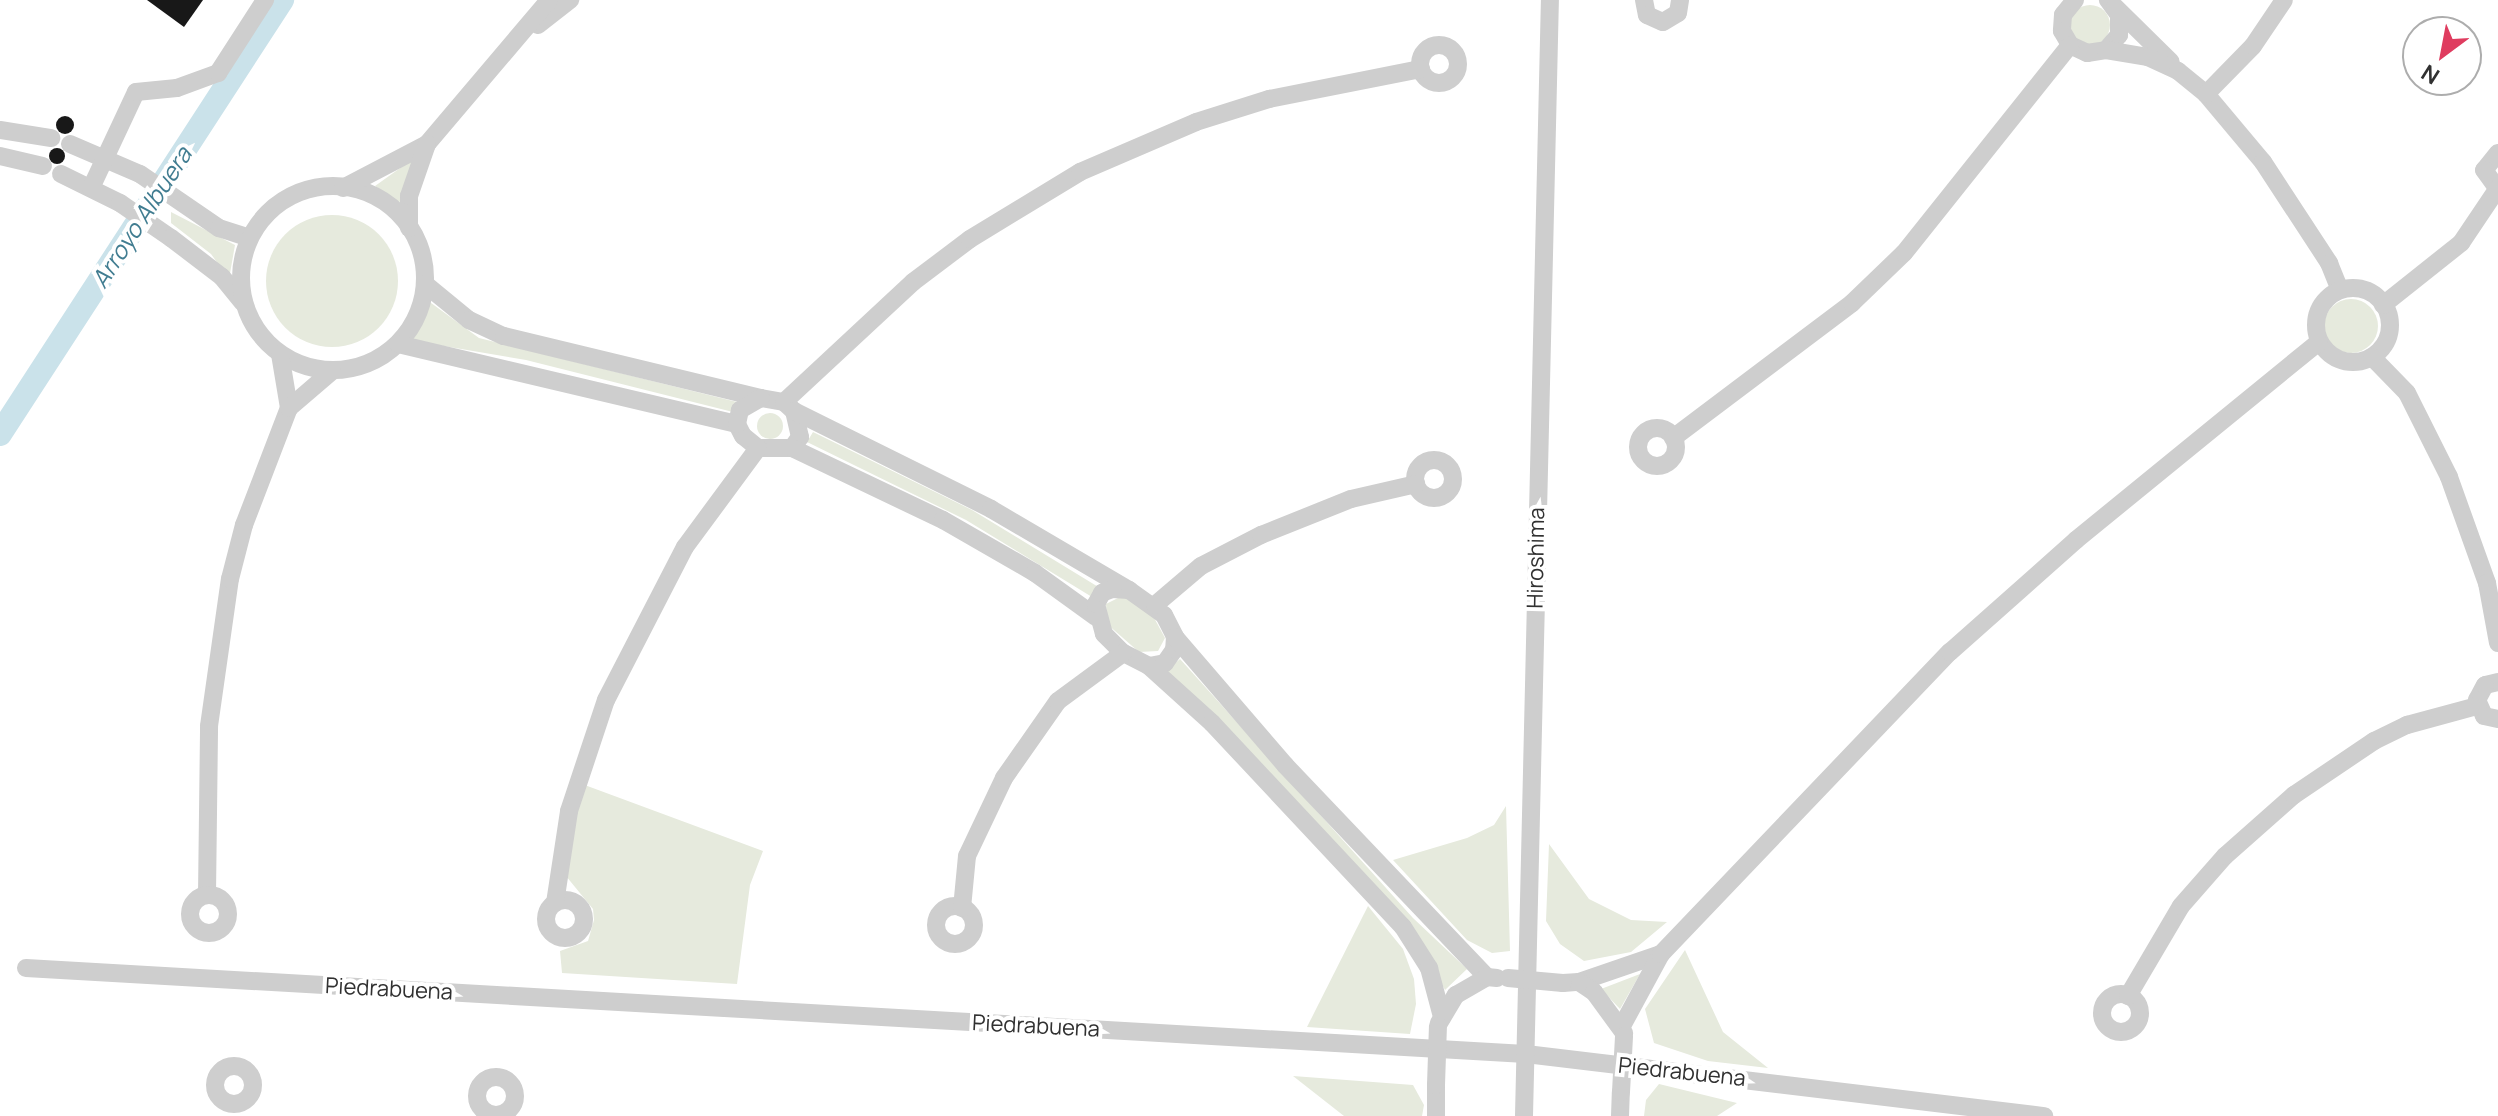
<!DOCTYPE html>
<style>
body{margin:0}
#map{position:relative;width:2498px;height:1116px;overflow:hidden;background:#fff;font-family:Manrope,sans-serif}
div>[style]{position:absolute}
.green>*{inset:0;background:#e6eadd}
.round{border-radius:50%}
.canal>*{height:24px;margin:-12px;padding:0 12px;transform-origin:12px;border-radius:12px;background:#cae2ea}
.building>*{inset:0;background:#181818}
.street>*{height:18px;margin:-9px;padding:0 9px;transform-origin:9px;border-radius:9px;background:#cecece}
.street>.ring{margin:-9px;padding:0;box-sizing:content-box;background:none;border:18px solid #cecece;border-radius:50%}
.street-bridge>*{height:18px;margin:-9px;padding:0 9px;transform-origin:9px;border-radius:9px;background:#cecece}
span{translate:-50% -50%;white-space:nowrap;text-align:center;line-height:1.15;-webkit-text-stroke:8px #fff;paint-order:stroke}
.street-label{font-size:22px;color:#313131}
.water-label{font-size:24px;color:#417d91;font-style:italic}
.north{position:absolute;left:2402px;top:16px;width:80px;height:80px;box-sizing:border-box;background:#fff;border:2px solid #adadad;border-radius:50%;rotate:212deg;font-size:22px;font-weight:700;line-height:32px;text-align:center;color:#313131}
.north::after{content:'';display:block;margin:auto;width:28px;height:36px;background:#df3c5f;clip-path:polygon(50% 0,100% 100%,50% 72%,0 100%)}
</style>
<div id="map">
<div class="green">
<i class="round" style="left:2070px;top:5px;width:40px;height:40px"></i>
<i style="clip-path:polygon(417px 156px,406px 182px,399px 204px,375px 186px)"></i>
<i style="clip-path:polygon(171px 212px,235px 245px,229px 279px,211px 254px,171px 223px)"></i>
<i class="round" style="left:266px;top:215px;width:132px;height:132px"></i>
<i class="round" style="left:2324px;top:299px;width:54px;height:54px"></i>
<i style="clip-path:polygon(427px 300px,479px 338px,737px 402px,733px 412px,526px 360px,408px 340px,421px 323px)"></i>
<i class="round" style="left:757px;top:413px;width:26px;height:26px"></i>
<i style="clip-path:polygon(813px 432px,972px 510px,1100px 588px,1092px 597px,966px 520px,807px 442px)"></i>
<i style="clip-path:polygon(1122px 596px,1152px 614px,1165px 638px,1158px 651px,1139px 652px,1107px 624px,1106px 604px)"></i>
<i style="clip-path:polygon(1180px 659px,1413px 918px,1467px 969px,1445px 990px,1409px 924px,1166px 671px)"></i>
<i style="clip-path:polygon(582px 784px,763px 851px,750px 885px,737px 984px,562px 973px,560px 951px,588px 941px,594px 920px,593px 909px,566px 876px)"></i>
<i style="clip-path:polygon(1506px 806px,1510px 951px,1492px 953px,1467px 940px,1393px 860px,1467px 838px,1494px 825px)"></i>
<i style="clip-path:polygon(1549px 844px,1589px 899px,1631px 920px,1667px 922px,1631px 952px,1584px 961px,1560px 944px,1546px 921px)"></i>
<i style="clip-path:polygon(1368px 906px,1403px 949px,1414px 979px,1416px 1004px,1410px 1034px,1307px 1027px)"></i>
<i style="clip-path:polygon(1685px 950px,1723px 1032px,1768px 1068px,1708px 1061px,1654px 1043px,1645px 1009px)"></i>
<i style="clip-path:polygon(1640px 974px,1620px 1009px,1601px 989px)"></i>
<i style="clip-path:polygon(1293px 1076px,1413px 1085px,1424px 1105px,1422px 1116px,1344px 1116px)"></i>
<i style="clip-path:polygon(1659px 1084px,1737px 1103px,1717px 1116px,1644px 1116px,1646px 1100px)"></i>
</div>
<div class="canal">
<i style="left:0;top:434px;width:518px;rotate:-56.99deg"></i>
</div>
<div class="building">
<i style="clip-path:polygon(147px 0,203px 0,184px 27px)"></i>
<i class="round" style="left:56px;top:116px;width:18px;height:18px"></i>
<i class="round" style="left:49px;top:148px;width:16px;height:16px"></i>
</div>
<div class="street">
<i style="left:1644px;top:0;width:15px;rotate:79deg"></i>
<i style="left:1647px;top:15px;width:17px;rotate:24deg"></i>
<i style="left:1663px;top:22px;width:17px;rotate:-31deg"></i>
<i style="left:1678px;top:13px;width:13px;rotate:-81deg"></i>
<i style="left:2075px;top:0;width:19px;rotate:129deg"></i>
<i style="left:2063px;top:15px;width:16px;rotate:94deg"></i>
<i style="left:2062px;top:31px;width:16px;rotate:60deg"></i>
<i style="left:2070px;top:45px;width:19px;rotate:25deg"></i>
<i style="left:2087px;top:53px;width:19px;rotate:-9deg"></i>
<i style="left:2106px;top:50px;width:20px;rotate:-49deg"></i>
<i style="left:2119px;top:35px;width:20px;rotate:-90deg"></i>
<i style="left:2119px;top:15px;width:19px;rotate:-126deg"></i>
<i style="left:2115px;top:7px;width:78px;rotate:44.5deg"></i>
<i style="left:538px;top:25px;width:41px;rotate:-38deg"></i>
<i class="ring" style="left:1420px;top:45px;width:20px;height:20px"></i>
<i style="left:2106px;top:50px;width:43px;rotate:9.5deg"></i>
<i style="left:2148px;top:57px;width:33px;rotate:25deg"></i>
<i style="left:2178px;top:71px;width:36px;rotate:39deg"></i>
<i style="left:2206px;top:94px;width:89px;rotate:50deg"></i>
<i style="left:2263px;top:162px;width:121px;rotate:56.8deg"></i>
<i style="left:2329px;top:263px;width:29px;rotate:68deg"></i>
<i style="left:2206px;top:94px;width:67px;rotate:-45.6deg"></i>
<i style="left:2253px;top:46px;width:55px;rotate:-56deg"></i>
<i style="left:0;top:130px;width:52px;rotate:8.9deg"></i>
<i style="left:70px;top:144px;width:76px;rotate:23.2deg"></i>
<i style="left:140px;top:174px;width:96px;rotate:34.4deg"></i>
<i style="left:219px;top:228px;width:32px;rotate:18deg"></i>
<i style="left:2498px;top:153px;width:22px;rotate:129deg"></i>
<i style="left:2484px;top:170px;width:24px;rotate:54deg"></i>
<i style="left:0;top:156px;width:44px;rotate:13.1deg"></i>
<i style="left:61px;top:174px;width:66px;rotate:26.2deg"></i>
<i style="left:120px;top:203px;width:62px;rotate:34.5deg"></i>
<i style="left:171px;top:238px;width:64px;rotate:37.4deg"></i>
<i style="left:222px;top:277px;width:33px;rotate:51deg"></i>
<i class="ring" style="left:241px;top:186px;width:166px;height:166px"></i>
<i style="left:91px;top:188px;width:106px;rotate:-64.9deg"></i>
<i style="left:136px;top:92px;width:41px;rotate:-5.6deg"></i>
<i style="left:177px;top:88px;width:44px;rotate:-20.1deg"></i>
<i style="left:218px;top:73px;width:87px;rotate:-57.2deg"></i>
<i style="left:343px;top:188px;width:95px;rotate:-27.6deg"></i>
<i style="left:427px;top:144px;width:189px;rotate:-49.7deg"></i>
<i style="left:409px;top:228px;width:32px;rotate:-90deg"></i>
<i style="left:409px;top:196px;width:55px;rotate:-70.9deg"></i>
<i style="left:425px;top:284px;width:57px;rotate:39.3deg"></i>
<i style="left:469px;top:320px;width:38px;rotate:25deg"></i>
<i style="left:504px;top:336px;width:264px;rotate:13.6deg"></i>
<i class="ring" style="left:2316px;top:288px;width:56px;height:56px"></i>
<i style="left:2383px;top:305px;width:100px;rotate:-38.5deg"></i>
<i style="left:2461px;top:243px;width:66px;rotate:-56.1deg"></i>
<i style="left:398px;top:344px;width:348px;rotate:13.3deg"></i>
<i style="left:280px;top:354px;width:55px;rotate:80.5deg"></i>
<i style="left:2372px;top:357px;width:50px;rotate:45.8deg"></i>
<i style="left:2407px;top:393px;width:94px;rotate:63.4deg"></i>
<i style="left:2449px;top:477px;width:113px;rotate:70.3deg"></i>
<i style="left:2487px;top:583px;width:61px;rotate:79.6deg"></i>
<i style="left:761px;top:398px;width:23px;rotate:10deg"></i>
<i style="left:784px;top:402px;width:13px;rotate:42deg"></i>
<i style="left:794px;top:411px;width:27px;rotate:77deg"></i>
<i style="left:800px;top:437px;width:14px;rotate:126deg"></i>
<i style="left:792px;top:448px;width:34px;rotate:180deg"></i>
<i style="left:758px;top:448px;width:19px;rotate:-141deg"></i>
<i style="left:743px;top:436px;width:13px;rotate:-117deg"></i>
<i style="left:737px;top:424px;width:14px;rotate:-78deg"></i>
<i style="left:740px;top:410px;width:24px;rotate:-30deg"></i>
<i style="left:784px;top:402px;width:176px;rotate:-42.9deg"></i>
<i style="left:913px;top:282px;width:71px;rotate:-37deg"></i>
<i style="left:970px;top:239px;width:129px;rotate:-31.3deg"></i>
<i style="left:1080px;top:172px;width:126px;rotate:-23.3deg"></i>
<i style="left:1196px;top:122px;width:77px;rotate:-17.5deg"></i>
<i style="left:1269px;top:99px;width:155px;rotate:-11.2deg"></i>
<i style="left:794px;top:411px;width:220px;rotate:26.4deg"></i>
<i style="left:991px;top:509px;width:160px;rotate:30.4deg"></i>
<i class="ring" style="left:1638px;top:428px;width:20px;height:20px"></i>
<i style="left:1673px;top:438px;width:224px;rotate:-37deg"></i>
<i style="left:1852px;top:303px;width:72px;rotate:-43.9deg"></i>
<i style="left:1904px;top:253px;width:266px;rotate:-51.4deg"></i>
<i style="left:792px;top:448px;width:167px;rotate:25.5deg"></i>
<i style="left:943px;top:520px;width:106px;rotate:29.9deg"></i>
<i style="left:1035px;top:573px;width:75px;rotate:35.8deg"></i>
<i class="ring" style="left:1415px;top:460px;width:20px;height:20px"></i>
<i style="left:1112px;top:589px;width:17px;rotate:3deg"></i>
<i style="left:1129px;top:590px;width:43px;rotate:35.5deg"></i>
<i style="left:1164px;top:615px;width:25px;rotate:63deg"></i>
<i style="left:1175px;top:637px;width:13px;rotate:94deg"></i>
<i style="left:1174px;top:650px;width:16px;rotate:125deg"></i>
<i style="left:1165px;top:663px;width:16px;rotate:169deg"></i>
<i style="left:1149px;top:666px;width:29px;rotate:-153deg"></i>
<i style="left:1123px;top:653px;width:27px;rotate:-135deg"></i>
<i style="left:1104px;top:634px;width:31px;rotate:-105deg"></i>
<i style="left:1096px;top:604px;width:13px;rotate:-61deg"></i>
<i style="left:1102px;top:593px;width:11px;rotate:-22deg"></i>
<i style="left:1155px;top:605px;width:60px;rotate:-40.3deg"></i>
<i style="left:1201px;top:566px;width:68px;rotate:-27.3deg"></i>
<i style="left:1261px;top:535px;width:97px;rotate:-21.8deg"></i>
<i style="left:1351px;top:499px;width:67px;rotate:-13deg"></i>
<i style="left:1175px;top:637px;width:169px;rotate:49.3deg"></i>
<i style="left:1285px;top:765px;width:293px;rotate:46.4deg"></i>
<i style="left:1149px;top:666px;width:85px;rotate:42.1deg"></i>
<i style="left:1212px;top:723px;width:279px;rotate:46.9deg"></i>
<i style="left:1403px;top:927px;width:49px;rotate:57.6deg"></i>
<i style="left:1429px;top:968px;width:51px;rotate:75.1deg"></i>
<i style="left:2498px;top:682px;width:13px;rotate:167deg"></i>
<i style="left:2485px;top:685px;width:17px;rotate:118deg"></i>
<i style="left:2477px;top:700px;width:17px;rotate:66deg"></i>
<i style="left:2484px;top:716px;width:14px;rotate:12deg"></i>
<i style="left:207px;top:895px;width:169px;rotate:-89.3deg"></i>
<i style="left:209px;top:726px;width:148px;rotate:-81.9deg"></i>
<i style="left:230px;top:579px;width:56px;rotate:-75.5deg"></i>
<i style="left:244px;top:525px;width:125px;rotate:-69deg"></i>
<i style="left:289px;top:408px;width:57px;rotate:-40.7deg"></i>
<i class="ring" style="left:190px;top:895px;width:20px;height:20px"></i>
<i class="ring" style="left:546px;top:900px;width:20px;height:20px"></i>
<i style="left:555px;top:903px;width:93px;rotate:-81.3deg"></i>
<i style="left:569px;top:811px;width:117px;rotate:-71.6deg"></i>
<i style="left:606px;top:700px;width:172px;rotate:-62.7deg"></i>
<i style="left:685px;top:547px;width:123px;rotate:-53.6deg"></i>
<i class="ring" style="left:936px;top:906px;width:20px;height:20px"></i>
<i style="left:962px;top:908px;width:52px;rotate:-84.5deg"></i>
<i style="left:967px;top:856px;width:86px;rotate:-64.6deg"></i>
<i style="left:1004px;top:778px;width:94px;rotate:-55deg"></i>
<i style="left:1058px;top:701px;width:81px;rotate:-36.4deg"></i>
<i style="left:26px;top:968px;width:1502px;rotate:3.28deg"></i>
<i style="left:1526px;top:1054px;width:522px;rotate:6.83deg"></i>
<i style="left:1579px;top:982px;width:87px;rotate:-18.9deg"></i>
<i style="left:1563px;top:983px;width:16px;rotate:-4deg"></i>
<i style="left:1579px;top:982px;width:18px;rotate:34deg"></i>
<i style="left:1594px;top:992px;width:51px;rotate:53.8deg"></i>
<i class="ring" style="left:2102px;top:994px;width:20px;height:20px"></i>
<i style="left:2128px;top:996px;width:104px;rotate:-59.5deg"></i>
<i style="left:2181px;top:906px;width:67px;rotate:-48.7deg"></i>
<i style="left:2225px;top:856px;width:92px;rotate:-41.5deg"></i>
<i style="left:2294px;top:795px;width:97px;rotate:-34deg"></i>
<i style="left:2374px;top:741px;width:37px;rotate:-26deg"></i>
<i style="left:2407px;top:725px;width:73px;rotate:-15.2deg"></i>
<i style="left:1439px;top:1023px;width:33px;rotate:-59deg"></i>
<i style="left:1456px;top:995px;width:36px;rotate:-30deg"></i>
<i style="left:1487px;top:977px;width:10px;rotate:6deg"></i>
<i style="left:1622px;top:1026px;width:82px;rotate:-61.6deg"></i>
<i style="left:1661px;top:954px;width:418px;rotate:-46.3deg"></i>
<i style="left:1950px;top:652px;width:169px;rotate:-41.6deg"></i>
<i style="left:2076px;top:540px;width:313px;rotate:-39.2deg"></i>
<i class="ring" style="left:215px;top:1066px;width:20px;height:20px"></i>
<i class="ring" style="left:477px;top:1077px;width:20px;height:20px"></i>
<i style="left:1436px;top:1116px;width:31px;rotate:-90deg"></i>
<i style="left:1524px;top:1116px;width:1116px;rotate:-88.67deg"></i>
<i style="left:1620px;top:1116px;width:24px;rotate:-88deg"></i>
</div>
<div class="street-bridge">
<i style="left:1508px;top:978px;width:55px;rotate:5.2deg"></i>
<i style="left:1436px;top:1085px;width:59px;rotate:-88.1deg"></i>
<i style="left:1621px;top:1092px;width:56px;rotate:-86.9deg"></i>
</div>
<div class="street-label">
<span style="left:1536px;top:558px;rotate:-89deg">Hiroshima</span>
<span style="left:389px;top:989px;rotate:3deg">Piedrabuena</span>
<span style="left:1036px;top:1026px;rotate:3deg">Piedrabuena</span>
<span style="left:1682px;top:1072px;rotate:6deg">Piedrabuena</span>
</div>
<div class="water-label">
<span style="left:141px;top:217px;rotate:-57deg">Arroyo Albuera</span>
</div>
<div class="north">N</div>
</div>
